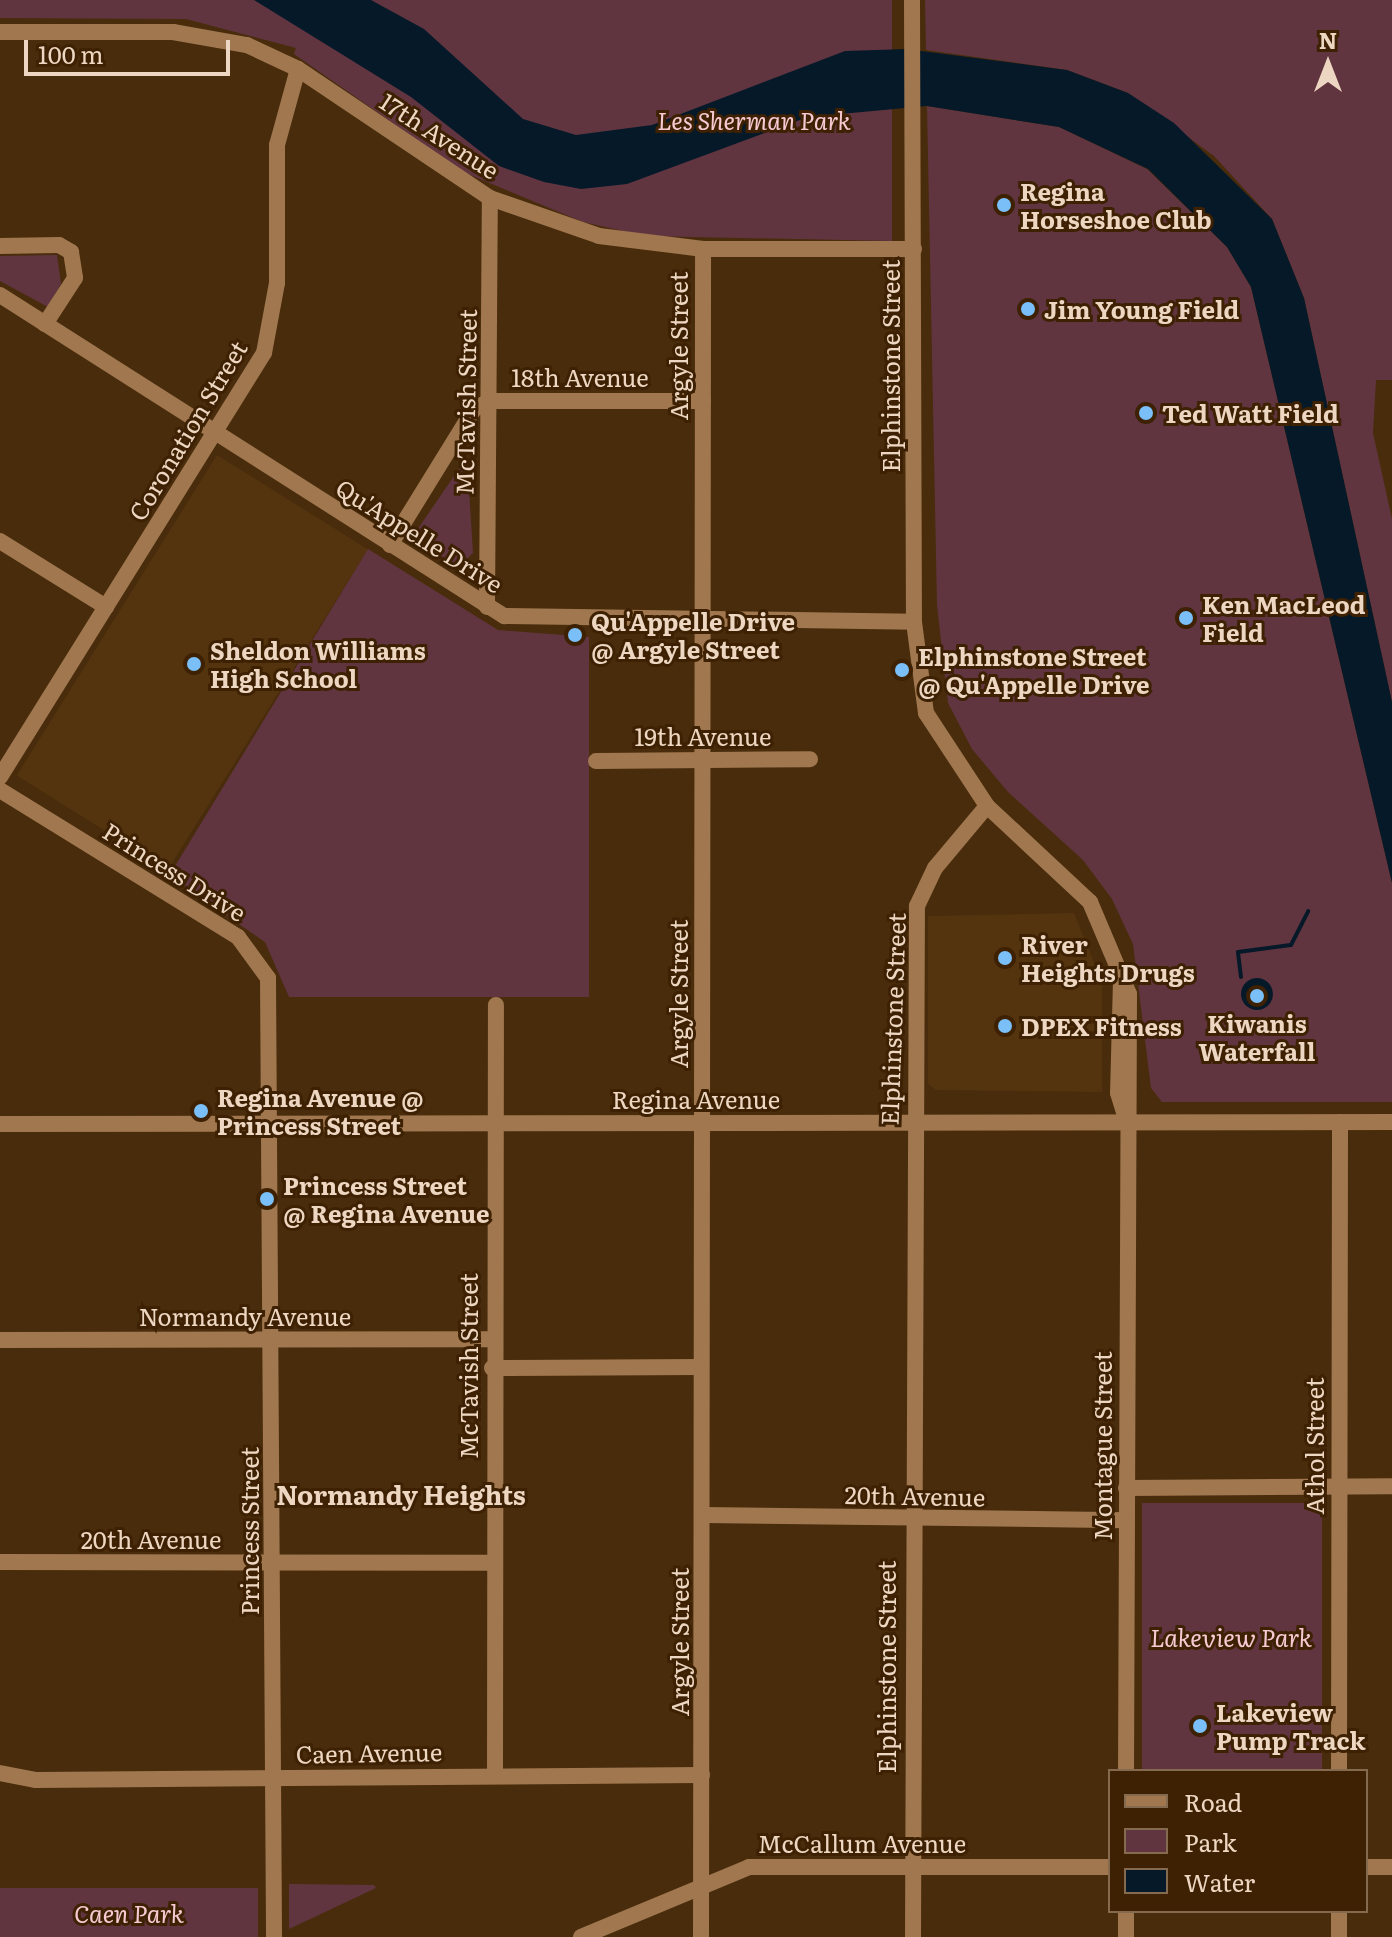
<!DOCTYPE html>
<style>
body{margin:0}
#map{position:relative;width:1392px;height:1937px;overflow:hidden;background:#482c0c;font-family:Literata,serif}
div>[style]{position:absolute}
.built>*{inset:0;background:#54340f;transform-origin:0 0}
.green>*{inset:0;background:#613540;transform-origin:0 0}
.water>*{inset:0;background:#061929}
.round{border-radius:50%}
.stream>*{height:4px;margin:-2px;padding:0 2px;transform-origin:2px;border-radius:2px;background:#061929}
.minor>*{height:16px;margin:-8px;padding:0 8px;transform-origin:8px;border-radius:8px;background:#a0774f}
.dots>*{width:22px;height:22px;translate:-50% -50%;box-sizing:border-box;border:4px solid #3d2102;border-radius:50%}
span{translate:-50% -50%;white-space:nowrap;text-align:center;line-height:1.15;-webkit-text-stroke:6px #3d2102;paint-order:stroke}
.park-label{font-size:24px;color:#f7cad3;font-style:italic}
.street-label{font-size:24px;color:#eed7c2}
.poi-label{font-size:24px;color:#eed7c2;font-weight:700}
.left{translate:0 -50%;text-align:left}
.neighbourhood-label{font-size:26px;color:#eed7c2;font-weight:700}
.legend{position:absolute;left:1108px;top:1769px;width:260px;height:144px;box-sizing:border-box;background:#3d2102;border:2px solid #846a4f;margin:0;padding:10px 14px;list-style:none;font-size:24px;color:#eed7c2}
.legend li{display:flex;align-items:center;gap:16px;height:40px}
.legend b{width:40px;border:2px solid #846a4f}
.north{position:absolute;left:1288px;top:24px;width:80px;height:80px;-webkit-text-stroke:6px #3d2102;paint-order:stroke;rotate:0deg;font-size:22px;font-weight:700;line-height:32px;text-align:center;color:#eed7c2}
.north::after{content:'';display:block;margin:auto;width:28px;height:36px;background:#eed7c2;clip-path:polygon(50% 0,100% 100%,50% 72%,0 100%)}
.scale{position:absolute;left:24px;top:40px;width:206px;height:36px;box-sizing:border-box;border:4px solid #eed7c2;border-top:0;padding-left:10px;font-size:24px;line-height:28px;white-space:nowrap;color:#eed7c2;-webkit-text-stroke:6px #3d2102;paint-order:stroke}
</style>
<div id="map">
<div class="built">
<i style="left:217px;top:455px;width:178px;height:378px;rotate:32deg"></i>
<i style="clip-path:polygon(1074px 913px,1102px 982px,1102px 1092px,936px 1090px,928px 1084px,928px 916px)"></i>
</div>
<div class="green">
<i style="clip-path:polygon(0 0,892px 0,892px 241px,646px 236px,583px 222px,463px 172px,294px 54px,296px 48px,186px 19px,0 18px)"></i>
<i style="clip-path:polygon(925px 0,1392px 0,1392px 380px,1376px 380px,1373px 433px,1392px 519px,1392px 702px,1304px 298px,1272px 219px,1214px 156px,1128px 93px,1067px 70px,926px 50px)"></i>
<i style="clip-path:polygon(927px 106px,1059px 127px,1147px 169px,1227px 247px,1251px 287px,1392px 883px,1392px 1102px,1162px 1102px,1151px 1088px,1133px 944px,1112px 899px,1083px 860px,1008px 792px,972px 749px,948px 703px,937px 605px)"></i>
<i style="clip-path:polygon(57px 255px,61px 284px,48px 307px,0 281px,0 256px)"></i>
<i style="clip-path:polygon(467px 457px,473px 553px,457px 568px,413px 536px)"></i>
<i style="clip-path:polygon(368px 549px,498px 630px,589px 637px,589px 997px,289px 997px,265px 942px,169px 876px)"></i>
<i style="left:1142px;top:1503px;width:180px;height:268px"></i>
<i style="clip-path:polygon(289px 1884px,374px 1885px,376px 1888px,289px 1929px)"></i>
<i style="left:0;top:1888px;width:258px;height:49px"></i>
</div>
<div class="water">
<i style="clip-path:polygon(254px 0,371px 0,424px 29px,523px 119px,576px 135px,652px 125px,845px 51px,906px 49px,1067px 70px,1128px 93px,1174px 123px,1272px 219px,1304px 298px,1392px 702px,1392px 883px,1251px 287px,1227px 247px,1148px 169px,1059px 127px,927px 106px,808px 117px,627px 184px,581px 189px,544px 182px,499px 166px,411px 97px)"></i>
<i class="round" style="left:1241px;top:978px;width:32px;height:32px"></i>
</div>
<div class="stream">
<i style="left:1241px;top:977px;width:25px;rotate:-97deg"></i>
<i style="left:1238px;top:952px;width:53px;rotate:-7.5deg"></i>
<i style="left:1291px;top:945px;width:38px;rotate:-63deg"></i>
</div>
<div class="minor">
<i style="left:912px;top:0;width:622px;rotate:89.82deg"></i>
<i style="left:914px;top:622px;width:92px;rotate:82.5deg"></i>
<i style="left:926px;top:713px;width:111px;rotate:56.7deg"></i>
<i style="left:987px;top:806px;width:141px;rotate:43deg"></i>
<i style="left:1090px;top:902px;width:100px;rotate:67deg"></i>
<i style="left:1129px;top:994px;width:777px;rotate:90.22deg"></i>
<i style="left:0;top:32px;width:173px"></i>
<i style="left:173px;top:32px;width:75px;rotate:10deg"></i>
<i style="left:247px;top:45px;width:56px;rotate:25.2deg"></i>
<i style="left:298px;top:69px;width:231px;rotate:33.9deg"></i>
<i style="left:490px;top:198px;width:115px;rotate:19.2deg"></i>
<i style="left:599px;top:236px;width:105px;rotate:7.1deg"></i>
<i style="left:703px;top:249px;width:211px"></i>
<i style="left:0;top:246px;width:59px;rotate:-1deg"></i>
<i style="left:59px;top:245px;width:14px;rotate:30deg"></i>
<i style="left:71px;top:252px;width:26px;rotate:81deg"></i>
<i style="left:75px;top:278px;width:55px;rotate:123.1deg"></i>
<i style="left:0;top:295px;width:598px;rotate:32.49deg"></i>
<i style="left:504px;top:616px;width:410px;rotate:0.8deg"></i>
<i style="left:0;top:541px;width:125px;rotate:31.9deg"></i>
<i style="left:390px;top:545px;width:160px;rotate:-58.3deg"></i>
<i style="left:474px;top:409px;width:18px;rotate:-27deg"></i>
<i style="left:490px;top:401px;width:213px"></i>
<i style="left:487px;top:607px;width:409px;rotate:-89.6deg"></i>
<i style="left:596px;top:761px;width:214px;rotate:-0.5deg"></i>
<i style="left:0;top:777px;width:499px;rotate:-58.1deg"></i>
<i style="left:264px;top:353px;width:71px;rotate:-79.5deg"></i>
<i style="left:277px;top:283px;width:138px;rotate:-90deg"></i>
<i style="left:277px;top:145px;width:79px;rotate:-74.6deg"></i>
<i style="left:0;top:790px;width:280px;rotate:31.7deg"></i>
<i style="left:238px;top:937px;width:51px;rotate:53.8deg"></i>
<i style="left:268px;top:978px;width:959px;rotate:89.64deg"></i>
<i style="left:1121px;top:980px;width:113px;rotate:91.5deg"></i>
<i style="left:1118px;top:1093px;width:28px;rotate:73deg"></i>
<i style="left:0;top:1124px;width:1392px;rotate:-0.08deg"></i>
<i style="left:0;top:1340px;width:491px;rotate:-0.1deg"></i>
<i style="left:492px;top:1368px;width:209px;rotate:-0.3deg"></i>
<i style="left:1126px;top:1488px;width:266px;rotate:-0.4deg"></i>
<i style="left:703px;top:1515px;width:423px;rotate:0.7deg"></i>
<i style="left:0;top:1562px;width:494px;rotate:0.1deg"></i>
<i style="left:1339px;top:1771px;width:649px;rotate:-89.91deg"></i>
<i style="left:0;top:1773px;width:37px;rotate:11deg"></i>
<i style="left:36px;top:1780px;width:666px;rotate:-0.43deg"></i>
<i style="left:495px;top:1775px;width:770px;rotate:-89.93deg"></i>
<i style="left:1366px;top:1867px;width:26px"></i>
<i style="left:1339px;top:1911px;width:26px;rotate:90deg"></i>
<i style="left:581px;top:1937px;width:182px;rotate:-22.6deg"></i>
<i style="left:749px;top:1867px;width:361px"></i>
<i style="left:701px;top:1937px;width:1688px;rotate:-89.93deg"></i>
<i style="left:913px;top:1937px;width:1031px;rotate:-89.78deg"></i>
<i style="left:917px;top:906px;width:42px;rotate:-64.7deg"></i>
<i style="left:935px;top:868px;width:81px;rotate:-50deg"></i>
<i style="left:1126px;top:1937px;width:26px;rotate:-90deg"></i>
</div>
<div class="dots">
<i style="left:1004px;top:205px;background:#7abff8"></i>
<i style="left:1028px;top:309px;background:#7abff8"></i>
<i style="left:1146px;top:413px;background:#7abff8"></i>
<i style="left:1186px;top:618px;background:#7abff8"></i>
<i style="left:575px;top:635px;background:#7abff8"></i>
<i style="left:194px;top:664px;background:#7abff8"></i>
<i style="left:902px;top:670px;background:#7abff8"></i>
<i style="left:1005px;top:958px;background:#7abff8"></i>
<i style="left:1257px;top:996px;background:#7abff8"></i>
<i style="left:1005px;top:1026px;background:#7abff8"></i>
<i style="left:201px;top:1111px;background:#7abff8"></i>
<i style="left:267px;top:1199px;background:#7abff8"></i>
<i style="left:1200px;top:1726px;background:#7abff8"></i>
</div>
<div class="park-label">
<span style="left:754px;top:120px">Les Sherman Park</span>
<span style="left:1231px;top:1637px">Lakeview Park</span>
<span style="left:129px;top:1913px">Caen Park</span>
</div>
<div class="street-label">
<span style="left:440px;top:135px;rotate:33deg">17th Avenue</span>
<span style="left:678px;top:346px;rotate:-90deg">Argyle Street</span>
<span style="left:890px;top:366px;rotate:-90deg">Elphinstone Street</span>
<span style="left:580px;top:377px">18th Avenue</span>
<span style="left:465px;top:402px;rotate:-89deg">McTavish Street</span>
<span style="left:187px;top:430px;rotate:-59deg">Coronation Street</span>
<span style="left:420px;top:535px;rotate:32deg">Qu'Appelle Drive</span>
<span style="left:703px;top:736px">19th Avenue</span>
<span style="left:175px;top:871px;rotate:32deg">Princess Drive</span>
<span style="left:678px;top:994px;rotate:-90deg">Argyle Street</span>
<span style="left:892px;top:1019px;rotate:-88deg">Elphinstone Street</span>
<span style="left:696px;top:1099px">Regina Avenue</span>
<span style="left:245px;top:1316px">Normandy Avenue</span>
<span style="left:468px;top:1366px;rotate:-90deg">McTavish Street</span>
<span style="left:1102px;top:1446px;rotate:-90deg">Montague Street</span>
<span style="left:1314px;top:1446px;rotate:-90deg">Athol Street</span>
<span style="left:915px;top:1495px;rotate:1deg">20th Avenue</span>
<span style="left:249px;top:1531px;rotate:-90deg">Princess Street</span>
<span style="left:151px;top:1539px">20th Avenue</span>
<span style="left:679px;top:1642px;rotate:-90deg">Argyle Street</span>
<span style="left:886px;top:1667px;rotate:-90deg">Elphinstone Street</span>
<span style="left:369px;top:1752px;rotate:-1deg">Caen Avenue</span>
<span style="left:862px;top:1843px">McCallum Avenue</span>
</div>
<div class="poi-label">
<span class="left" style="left:1020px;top:205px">Regina<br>Horseshoe Club</span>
<span class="left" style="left:1044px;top:309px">Jim Young Field</span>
<span class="left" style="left:1162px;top:413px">Ted Watt Field</span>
<span class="left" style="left:1202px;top:618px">Ken MacLeod<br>Field</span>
<span class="left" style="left:591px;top:635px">Qu'Appelle Drive<br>@ Argyle Street</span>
<span class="left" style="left:210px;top:664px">Sheldon Williams<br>High School</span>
<span class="left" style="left:918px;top:670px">Elphinstone Street<br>@ Qu'Appelle Drive</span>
<span class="left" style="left:1021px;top:958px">River<br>Heights Drugs</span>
<span style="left:1257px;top:1037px">Kiwanis<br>Waterfall</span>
<span class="left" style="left:1021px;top:1026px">DPEX Fitness</span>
<span class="left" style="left:217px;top:1111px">Regina Avenue @<br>Princess Street</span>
<span class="left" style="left:283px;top:1199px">Princess Street<br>@ Regina Avenue</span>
<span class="left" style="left:1216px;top:1726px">Lakeview<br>Pump Track</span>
</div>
<div class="neighbourhood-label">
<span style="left:401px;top:1494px">Normandy Heights</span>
</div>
<ul class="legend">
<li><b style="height:10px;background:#a0774f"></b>Road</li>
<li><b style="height:22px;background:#613540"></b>Park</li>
<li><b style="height:22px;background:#061929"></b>Water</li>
</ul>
<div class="north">N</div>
<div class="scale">100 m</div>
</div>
